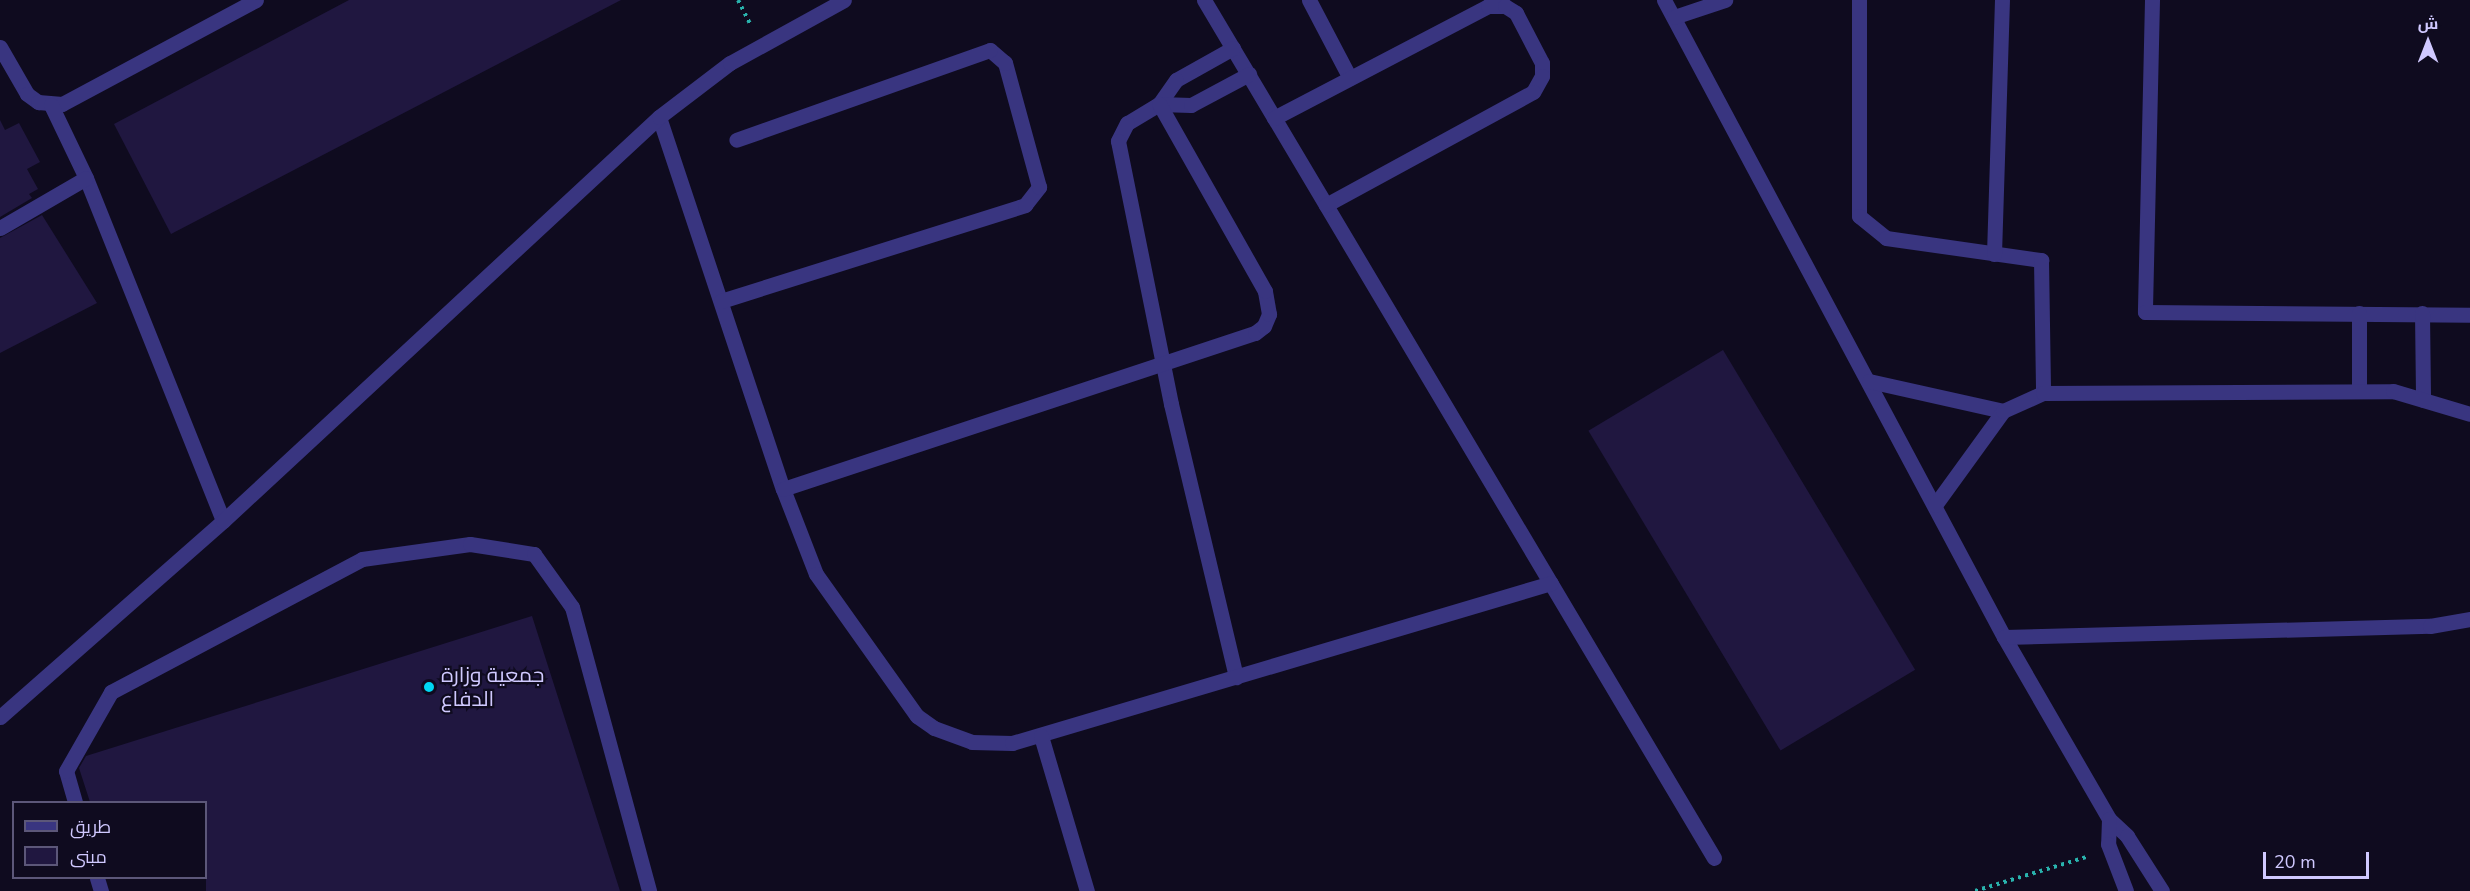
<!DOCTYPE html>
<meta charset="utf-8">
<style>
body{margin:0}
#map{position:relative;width:2470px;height:891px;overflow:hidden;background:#0f0b1f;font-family:"Nunito Sans",Cairo,sans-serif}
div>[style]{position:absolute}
.building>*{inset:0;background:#201740;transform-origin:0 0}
.path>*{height:4px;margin-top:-2px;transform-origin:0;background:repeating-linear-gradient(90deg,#29b3ad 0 3px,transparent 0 7.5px)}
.minor>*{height:15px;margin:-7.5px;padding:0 7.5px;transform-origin:7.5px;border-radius:7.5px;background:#393580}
.dots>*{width:16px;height:16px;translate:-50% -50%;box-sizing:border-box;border:3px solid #0f0b1f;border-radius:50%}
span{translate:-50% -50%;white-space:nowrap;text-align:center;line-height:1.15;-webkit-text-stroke:4.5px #0f0b1f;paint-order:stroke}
.poi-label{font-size:21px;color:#d0c9ff}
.left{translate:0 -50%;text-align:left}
.legend{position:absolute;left:12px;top:801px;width:195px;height:78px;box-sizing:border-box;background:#0f0b1f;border:2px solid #5c5779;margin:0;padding:8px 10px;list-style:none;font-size:18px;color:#d0c9ff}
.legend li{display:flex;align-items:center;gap:12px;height:30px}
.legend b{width:30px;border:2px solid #5c5779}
.north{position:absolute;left:2398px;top:12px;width:60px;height:60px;-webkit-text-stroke:4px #0f0b1f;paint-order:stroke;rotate:0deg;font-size:16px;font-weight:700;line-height:24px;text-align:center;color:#d0c9ff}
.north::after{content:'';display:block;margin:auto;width:21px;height:27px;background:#d0c9ff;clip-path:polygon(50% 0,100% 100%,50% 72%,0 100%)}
.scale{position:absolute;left:2263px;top:852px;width:106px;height:27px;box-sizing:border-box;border:3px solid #d0c9ff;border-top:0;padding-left:8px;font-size:18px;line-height:21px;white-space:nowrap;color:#d0c9ff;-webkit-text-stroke:4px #0f0b1f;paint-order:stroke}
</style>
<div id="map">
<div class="building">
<i style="clip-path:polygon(349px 0,621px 0,171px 234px,114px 124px)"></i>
<i style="clip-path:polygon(0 120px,5px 130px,19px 123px,40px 162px,27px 169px,38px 189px,29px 194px,32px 198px,0 217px)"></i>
<i style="clip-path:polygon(42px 215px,97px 303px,0 353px,0 238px)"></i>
<i style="left:1723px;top:350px;width:373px;height:157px;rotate:59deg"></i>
<i style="clip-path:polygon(532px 616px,620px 891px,206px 891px,206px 802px,90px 802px,79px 768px,86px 756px)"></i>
</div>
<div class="path">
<i style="left:738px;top:0;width:27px;rotate:63deg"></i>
<i style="left:1975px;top:891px;width:116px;rotate:-17deg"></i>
</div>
<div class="minor">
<i style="left:1204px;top:0;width:998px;rotate:59.27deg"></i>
<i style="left:1309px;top:0;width:88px;rotate:62.3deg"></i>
<i style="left:1664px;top:0;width:722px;rotate:61.91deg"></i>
<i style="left:2004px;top:637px;width:210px;rotate:60deg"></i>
<i style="left:2109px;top:819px;width:25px;rotate:43deg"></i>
<i style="left:2127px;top:836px;width:65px;rotate:57.5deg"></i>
<i style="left:1859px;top:0;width:216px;rotate:90deg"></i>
<i style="left:1859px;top:216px;width:35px;rotate:39deg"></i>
<i style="left:1886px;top:238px;width:157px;rotate:8.1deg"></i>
<i style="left:2041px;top:260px;width:133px;rotate:89.1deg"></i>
<i style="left:2152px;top:0;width:312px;rotate:91.3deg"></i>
<i style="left:2145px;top:312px;width:325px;rotate:0.5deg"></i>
<i style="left:1674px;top:17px;width:54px;rotate:-18.4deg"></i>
<i style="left:0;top:47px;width:54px;rotate:60.1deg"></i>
<i style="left:27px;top:94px;width:14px;rotate:36deg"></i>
<i style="left:38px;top:102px;width:24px;rotate:5deg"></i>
<i style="left:62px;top:104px;width:220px;rotate:-28.2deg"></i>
<i style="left:1233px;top:48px;width:65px;rotate:150.7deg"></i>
<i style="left:1176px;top:80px;width:29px;rotate:125deg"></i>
<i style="left:1159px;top:104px;width:37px;rotate:149deg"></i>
<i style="left:1127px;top:123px;width:20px;rotate:117deg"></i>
<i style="left:1118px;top:141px;width:268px;rotate:78.6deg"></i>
<i style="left:1171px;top:404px;width:281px;rotate:76.6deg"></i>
<i style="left:1159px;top:104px;width:32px;rotate:2deg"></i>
<i style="left:1191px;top:105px;width:66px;rotate:-28.1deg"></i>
<i style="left:51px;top:105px;width:81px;rotate:64.4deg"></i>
<i style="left:86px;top:178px;width:369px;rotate:68.2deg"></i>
<i style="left:659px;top:117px;width:392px;rotate:71.6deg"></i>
<i style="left:783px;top:489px;width:91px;rotate:68.8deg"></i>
<i style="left:816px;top:574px;width:174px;rotate:54.6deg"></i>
<i style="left:917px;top:716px;width:21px;rotate:35deg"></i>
<i style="left:934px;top:728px;width:40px;rotate:20.2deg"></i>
<i style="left:972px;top:742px;width:40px;rotate:1.4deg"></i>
<i style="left:1012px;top:743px;width:562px;rotate:-16.53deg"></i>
<i style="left:1274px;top:118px;width:242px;rotate:-27.6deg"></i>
<i style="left:1488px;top:6px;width:17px"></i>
<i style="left:1505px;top:6px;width:13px;rotate:32deg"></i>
<i style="left:1516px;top:13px;width:56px;rotate:62.5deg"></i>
<i style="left:1542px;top:63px;width:13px;rotate:90deg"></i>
<i style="left:1542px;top:76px;width:18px;rotate:119deg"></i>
<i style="left:1533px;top:92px;width:236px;rotate:151.4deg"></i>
<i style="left:0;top:228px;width:99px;rotate:-30.2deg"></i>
<i style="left:1994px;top:254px;width:254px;rotate:-88.2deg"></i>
<i style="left:721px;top:301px;width:319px;rotate:-17.5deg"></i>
<i style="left:1025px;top:205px;width:23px;rotate:-52deg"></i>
<i style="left:1039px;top:187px;width:129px;rotate:-105.3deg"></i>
<i style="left:1005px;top:63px;width:20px;rotate:-139deg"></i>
<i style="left:990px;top:50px;width:269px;rotate:160.5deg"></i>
<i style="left:2422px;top:313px;width:87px;rotate:89.3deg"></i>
<i style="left:1869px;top:381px;width:137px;rotate:12.6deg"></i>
<i style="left:2359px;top:391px;width:78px;rotate:-90deg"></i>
<i style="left:783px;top:489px;width:497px;rotate:-18.3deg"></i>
<i style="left:1255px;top:333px;width:11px;rotate:-38deg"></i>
<i style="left:1264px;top:326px;width:13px;rotate:-67deg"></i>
<i style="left:1269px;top:314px;width:23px;rotate:-100deg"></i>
<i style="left:1265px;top:291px;width:215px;rotate:-119.5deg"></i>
<i style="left:1935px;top:505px;width:116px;rotate:-54.1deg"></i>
<i style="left:2003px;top:411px;width:44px;rotate:-24.2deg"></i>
<i style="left:2043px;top:393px;width:350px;rotate:-0.3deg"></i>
<i style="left:2393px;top:391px;width:80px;rotate:16.6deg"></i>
<i style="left:2004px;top:637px;width:426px;rotate:-1.5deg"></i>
<i style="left:2430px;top:626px;width:41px;rotate:-9.9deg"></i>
<i style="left:0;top:717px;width:297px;rotate:-41.3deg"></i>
<i style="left:223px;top:521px;width:594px;rotate:-42.82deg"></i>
<i style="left:659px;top:117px;width:89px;rotate:-37.3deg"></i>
<i style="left:730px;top:63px;width:130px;rotate:-28.9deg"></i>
<i style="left:1041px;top:736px;width:162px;rotate:73.5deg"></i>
<i style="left:75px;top:802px;width:32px;rotate:-106deg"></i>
<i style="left:66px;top:771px;width:91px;rotate:-60.3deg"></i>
<i style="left:111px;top:692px;width:284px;rotate:-27.9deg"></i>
<i style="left:362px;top:559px;width:109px;rotate:-7.9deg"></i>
<i style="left:470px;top:544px;width:65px;rotate:8.9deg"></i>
<i style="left:534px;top:554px;width:65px;rotate:54.4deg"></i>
<i style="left:572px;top:607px;width:294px;rotate:74.8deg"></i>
<i style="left:2109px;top:819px;width:25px;rotate:92deg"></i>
<i style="left:2108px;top:844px;width:50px;rotate:69deg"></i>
<i style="left:97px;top:878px;width:14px;rotate:73deg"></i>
</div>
<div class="dots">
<i style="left:429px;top:687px;background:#00d7f4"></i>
</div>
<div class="poi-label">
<span class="left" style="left:441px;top:687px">جمعية وزارة<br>الدفاع</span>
</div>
<ul class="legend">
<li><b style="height:8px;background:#393580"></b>طريق</li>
<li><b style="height:16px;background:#201740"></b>مبنى</li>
</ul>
<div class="north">ش</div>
<div class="scale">20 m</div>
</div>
